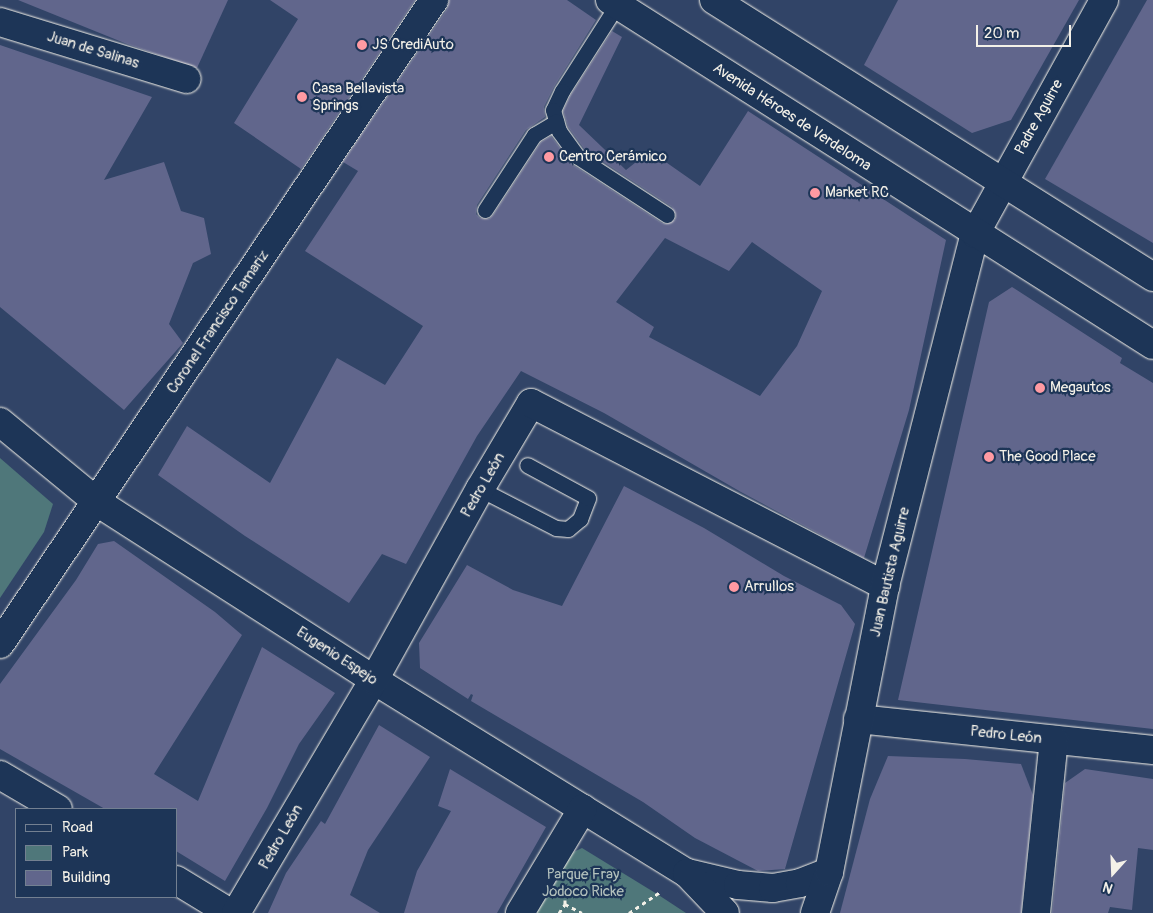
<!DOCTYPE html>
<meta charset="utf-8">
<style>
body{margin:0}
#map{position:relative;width:1153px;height:913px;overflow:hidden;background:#314467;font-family:Pangolin,sans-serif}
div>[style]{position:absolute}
.green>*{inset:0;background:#4f777a}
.building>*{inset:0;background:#61668c}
.path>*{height:3px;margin-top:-1.5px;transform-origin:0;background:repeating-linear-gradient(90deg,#f4f1e8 0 4px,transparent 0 8px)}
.roads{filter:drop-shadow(0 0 1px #f4f1e8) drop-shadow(0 0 1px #f4f1e8)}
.lane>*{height:15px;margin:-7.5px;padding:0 7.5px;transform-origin:7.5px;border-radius:7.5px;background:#1d3557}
.street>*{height:28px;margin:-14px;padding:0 14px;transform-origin:14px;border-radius:14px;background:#1d3557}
.secondary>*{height:28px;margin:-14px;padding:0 14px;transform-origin:14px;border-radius:14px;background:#1d3557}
.dots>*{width:14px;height:14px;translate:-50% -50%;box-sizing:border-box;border:2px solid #1d3557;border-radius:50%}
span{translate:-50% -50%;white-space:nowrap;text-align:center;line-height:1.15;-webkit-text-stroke:4.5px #1d3557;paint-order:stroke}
.poi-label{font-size:15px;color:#f4f1e8}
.left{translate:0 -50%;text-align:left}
.street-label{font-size:15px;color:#f4f1e8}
.park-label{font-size:15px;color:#b2c0bc}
.legend{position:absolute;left:15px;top:808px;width:162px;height:90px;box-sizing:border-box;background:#1d3557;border:1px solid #738091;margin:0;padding:6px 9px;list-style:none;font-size:15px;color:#f4f1e8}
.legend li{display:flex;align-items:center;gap:10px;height:25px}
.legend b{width:25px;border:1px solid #738091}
.north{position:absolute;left:1088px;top:848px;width:50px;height:50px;-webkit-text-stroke:4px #1d3557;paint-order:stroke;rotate:200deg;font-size:14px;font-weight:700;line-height:20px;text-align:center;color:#f4f1e8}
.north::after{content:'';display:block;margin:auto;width:18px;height:22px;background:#f4f1e8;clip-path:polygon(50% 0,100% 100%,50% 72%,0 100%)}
.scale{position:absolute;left:976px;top:25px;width:95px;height:22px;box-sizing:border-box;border:2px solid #f4f1e8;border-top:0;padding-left:6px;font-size:15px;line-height:18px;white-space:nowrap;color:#f4f1e8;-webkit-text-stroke:4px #1d3557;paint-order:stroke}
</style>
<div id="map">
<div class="green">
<i style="clip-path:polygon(0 458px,53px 504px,44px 532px,0 598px)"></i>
<i style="clip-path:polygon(582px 848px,657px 894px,686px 913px,533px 913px,563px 857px)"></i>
</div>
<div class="building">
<i style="clip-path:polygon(18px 0,228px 0,197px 68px,127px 44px)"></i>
<i style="clip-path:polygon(270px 0,415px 0,301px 169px,234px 123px,298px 19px)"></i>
<i style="clip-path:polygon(evenodd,449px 0,567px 0,596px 20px,554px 87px,544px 107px,545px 117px,526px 130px,477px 205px,476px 214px,480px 218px,489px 219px,493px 215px,541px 142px,551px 136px,573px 165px,662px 223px,667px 224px,675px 220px,676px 215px,672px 207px,585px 150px,568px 127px,563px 111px,570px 96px,612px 31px,622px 37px,579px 125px,626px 170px,650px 151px,700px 186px,748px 111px,946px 240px,909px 410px,864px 558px,741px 492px,604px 413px,521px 371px,477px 436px,406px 564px,382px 554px,349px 603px,245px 536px,158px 475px,187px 426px,270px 483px,337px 358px,385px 385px,423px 326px,305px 251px,358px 171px,343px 162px,447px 9px,449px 0,665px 238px,729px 271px,752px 242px,822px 291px,797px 346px,760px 396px,649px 337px,654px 327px,616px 302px,665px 238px)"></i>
<i style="clip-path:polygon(898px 0,1079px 0,1011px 120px,972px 133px,864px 65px)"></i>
<i style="clip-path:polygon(1147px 0,1153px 0,1153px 243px,1045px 179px)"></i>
<i style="clip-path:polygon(0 45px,152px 97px,104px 180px,164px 162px,181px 211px,204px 218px,211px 254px,193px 263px,169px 324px,183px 343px,124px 410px,0 307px)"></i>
<i style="clip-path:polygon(1012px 287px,1122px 358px,1120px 363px,1153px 383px,1153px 729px,898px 700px,989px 302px)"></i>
<i style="clip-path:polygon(624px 486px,704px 528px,784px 576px,841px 605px,855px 624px,785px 869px,758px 871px,695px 838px,643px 802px,471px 701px,473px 695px,471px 694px,468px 699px,420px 668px,419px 643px,467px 565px,513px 590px,562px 606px)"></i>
<i style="clip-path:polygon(114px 541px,215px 612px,242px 635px,154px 774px,198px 801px,262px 647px,335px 693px,299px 744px,267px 808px,225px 881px,176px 851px,176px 809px,105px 809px,0 749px,0 684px,76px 580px,98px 544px)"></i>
<i style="clip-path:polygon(379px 725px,430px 757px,368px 850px,350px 895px,380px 913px,268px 913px,286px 873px,321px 821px,325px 824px)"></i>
<i style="clip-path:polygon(888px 756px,965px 759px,1021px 764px,1033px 795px,1021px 913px,840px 913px,870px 799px)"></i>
<i style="clip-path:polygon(450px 769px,546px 827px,497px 913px,404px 913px,417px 871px,451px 811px,438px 806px)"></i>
<i style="clip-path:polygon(1085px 769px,1153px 779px,1153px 850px,1138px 848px,1132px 910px,1110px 907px,1108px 913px,1052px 913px,1065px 783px)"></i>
</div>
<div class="path">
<i style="left:565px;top:900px;width:4px;rotate:90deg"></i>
<i style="left:565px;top:904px;width:19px;rotate:28deg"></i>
<i style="left:559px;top:913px;width:11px;rotate:-56deg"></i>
<i style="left:629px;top:913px;width:37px;rotate:-34deg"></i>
</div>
<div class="roads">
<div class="lane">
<i style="left:617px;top:5px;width:102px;rotate:122.6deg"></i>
<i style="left:562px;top:91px;width:21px;rotate:115deg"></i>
<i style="left:553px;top:110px;width:22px;rotate:74deg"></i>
<i style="left:559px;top:131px;width:32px;rotate:54deg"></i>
<i style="left:578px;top:157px;width:106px;rotate:33.1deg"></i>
<i style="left:485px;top:210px;width:90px;rotate:-56.8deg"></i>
<i style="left:534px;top:135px;width:26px;rotate:-31deg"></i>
<i style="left:480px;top:489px;width:85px;rotate:27.2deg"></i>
<i style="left:556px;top:528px;width:12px;rotate:5deg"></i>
<i style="left:568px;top:529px;width:16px;rotate:-40deg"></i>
<i style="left:580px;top:519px;width:22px;rotate:-69deg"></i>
<i style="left:588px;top:498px;width:69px;rotate:-151.6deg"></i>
</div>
<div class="street">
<i style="left:0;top:22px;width:195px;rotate:17deg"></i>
<i style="left:0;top:422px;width:126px;rotate:39.5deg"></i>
<i style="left:97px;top:502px;width:329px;rotate:32.7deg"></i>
<i style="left:374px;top:680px;width:368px;rotate:31.7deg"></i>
<i style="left:687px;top:873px;width:52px;rotate:13.2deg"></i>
<i style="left:738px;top:885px;width:35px;rotate:5deg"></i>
<i style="left:773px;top:888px;width:27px;rotate:-10deg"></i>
<i style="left:800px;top:883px;width:31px;rotate:-21deg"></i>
<i style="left:0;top:644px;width:777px;rotate:-56.02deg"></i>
<i style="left:858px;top:719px;width:297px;rotate:6deg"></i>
<i style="left:0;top:775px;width:67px;rotate:30.4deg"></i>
<i style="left:687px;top:873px;width:55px;rotate:46.5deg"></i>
<i style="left:176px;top:880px;width:63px;rotate:31.4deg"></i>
<i style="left:236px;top:913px;width:271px;rotate:-59.4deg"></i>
<i style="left:374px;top:680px;width:218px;rotate:-61deg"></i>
<i style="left:480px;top:489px;width:100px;rotate:-59.3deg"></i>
<i style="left:531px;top:403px;width:399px;rotate:27.3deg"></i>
<i style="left:520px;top:913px;width:122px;rotate:-59deg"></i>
<i style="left:815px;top:913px;width:43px;rotate:-71.1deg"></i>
<i style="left:829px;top:872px;width:291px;rotate:-78.9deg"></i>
<i style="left:885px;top:586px;width:363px;rotate:-75.7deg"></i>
<i style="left:975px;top:234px;width:267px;rotate:-61.1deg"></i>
<i style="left:1036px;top:913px;width:174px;rotate:-84.1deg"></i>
</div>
<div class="secondary">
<i style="left:610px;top:0;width:643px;rotate:32.43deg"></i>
<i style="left:714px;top:0;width:519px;rotate:32.25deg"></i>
</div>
</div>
<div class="dots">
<i style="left:362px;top:45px;background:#ff9aa2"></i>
<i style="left:302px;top:97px;background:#ff9aa2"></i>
<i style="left:549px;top:157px;background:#ff9aa2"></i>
<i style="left:815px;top:193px;background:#ff9aa2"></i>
<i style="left:1040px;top:388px;background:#ff9aa2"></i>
<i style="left:989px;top:457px;background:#ff9aa2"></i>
<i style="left:734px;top:587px;background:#ff9aa2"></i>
</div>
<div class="poi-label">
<span class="left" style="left:372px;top:45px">JS CrediAuto</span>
<span class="left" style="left:312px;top:97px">Casa Bellavista<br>Springs</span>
<span class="left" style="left:559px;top:157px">Centro Cerámico</span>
<span class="left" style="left:825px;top:193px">Market RC</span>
<span class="left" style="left:1050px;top:388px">Megautos</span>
<span class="left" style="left:999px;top:457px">The Good Place</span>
<span class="left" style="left:744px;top:587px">Arrullos</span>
</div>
<div class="street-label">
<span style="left:93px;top:50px;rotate:17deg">Juan de Salinas</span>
<span style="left:792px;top:117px;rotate:33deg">Avenida Héroes de Verdeloma</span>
<span style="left:1039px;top:117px;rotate:-61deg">Padre Aguirre</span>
<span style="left:218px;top:322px;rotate:-56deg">Coronel Francisco Tamariz</span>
<span style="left:483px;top:485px;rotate:-60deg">Pedro León</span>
<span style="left:890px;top:572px;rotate:-77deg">Juan Bautista Aguirre</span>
<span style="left:337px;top:656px;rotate:33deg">Eugenio Espejo</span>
<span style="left:1006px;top:735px;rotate:6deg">Pedro León</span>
<span style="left:281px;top:837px;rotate:-60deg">Pedro León</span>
</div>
<div class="park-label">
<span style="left:583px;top:883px">Parque Fray<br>Jodoco Ricke</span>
</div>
<ul class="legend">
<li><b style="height:6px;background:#1d3557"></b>Road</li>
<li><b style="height:14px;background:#4f777a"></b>Park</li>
<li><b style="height:14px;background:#61668c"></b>Building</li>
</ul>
<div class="north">N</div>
<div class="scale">20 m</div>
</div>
